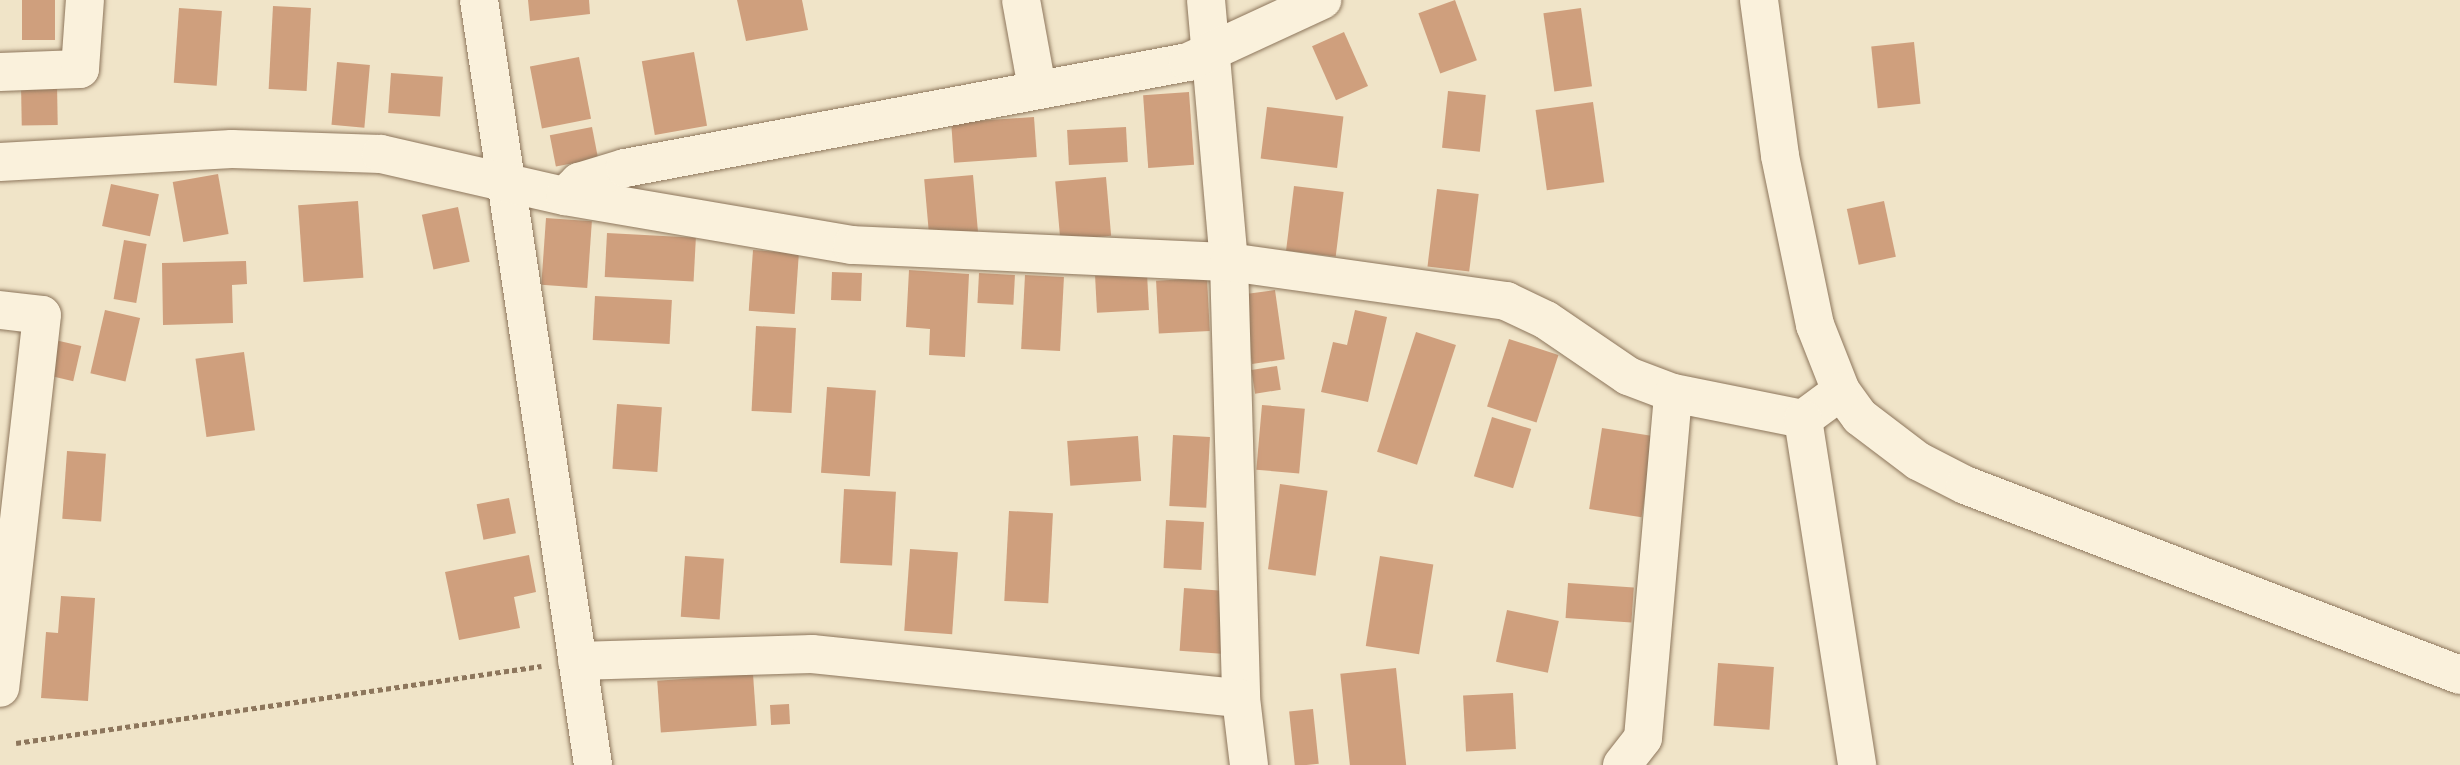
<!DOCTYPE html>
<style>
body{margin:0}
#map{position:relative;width:2460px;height:765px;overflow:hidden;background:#f0e4c8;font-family:"Times New Roman",serif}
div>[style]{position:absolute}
.building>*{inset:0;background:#cf9f7d;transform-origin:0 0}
.path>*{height:4.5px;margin-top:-2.25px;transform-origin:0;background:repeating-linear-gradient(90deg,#8d765c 0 5px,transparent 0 8.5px)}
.roads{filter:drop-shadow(0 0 2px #8d765c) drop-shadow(0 0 2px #8d765c)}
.minor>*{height:38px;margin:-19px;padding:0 19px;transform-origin:19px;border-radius:19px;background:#faf1dc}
span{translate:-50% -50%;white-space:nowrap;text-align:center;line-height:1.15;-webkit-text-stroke:6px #f7eed8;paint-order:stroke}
</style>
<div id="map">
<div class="building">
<i style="left:22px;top:0;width:33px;height:40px"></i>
<i style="clip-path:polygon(528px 0,589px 0,590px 14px,530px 21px)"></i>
<i style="clip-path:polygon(737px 0,802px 0,808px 30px,746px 41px)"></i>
<i style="left:1455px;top:0;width:64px;height:39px;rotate:70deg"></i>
<i style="left:273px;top:6px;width:38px;height:83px;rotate:3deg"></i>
<i style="left:179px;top:8px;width:43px;height:75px;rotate:4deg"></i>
<i style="left:1581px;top:8px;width:79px;height:38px;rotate:82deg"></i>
<i style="left:1344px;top:32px;width:59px;height:35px;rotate:66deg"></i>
<i style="left:1914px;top:42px;width:62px;height:43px;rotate:84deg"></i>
<i style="left:694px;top:52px;width:75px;height:53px;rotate:80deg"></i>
<i style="left:579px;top:57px;width:63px;height:50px;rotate:79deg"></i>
<i style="left:337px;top:62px;width:33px;height:63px;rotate:5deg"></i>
<i style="left:391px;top:73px;width:52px;height:40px;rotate:4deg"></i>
<i style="left:57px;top:83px;width:42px;height:36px;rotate:89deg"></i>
<i style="left:1448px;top:91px;width:38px;height:57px;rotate:6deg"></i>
<i style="left:1189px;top:92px;width:73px;height:46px;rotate:86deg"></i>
<i style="left:1593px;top:102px;width:81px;height:58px;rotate:82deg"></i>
<i style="left:1267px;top:107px;width:77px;height:52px;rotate:7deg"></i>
<i style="left:1034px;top:117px;width:40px;height:83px;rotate:86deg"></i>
<i style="left:592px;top:127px;width:32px;height:43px;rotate:79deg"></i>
<i style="left:1126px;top:127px;width:35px;height:59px;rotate:87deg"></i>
<i style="left:218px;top:174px;width:61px;height:46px;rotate:80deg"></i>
<i style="left:973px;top:175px;width:61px;height:49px;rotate:85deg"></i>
<i style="left:1106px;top:177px;width:59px;height:51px;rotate:85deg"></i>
<i style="left:111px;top:184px;width:49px;height:43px;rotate:12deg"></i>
<i style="left:1294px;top:186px;width:50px;height:65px;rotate:7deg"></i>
<i style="left:1437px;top:189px;width:42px;height:78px;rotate:7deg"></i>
<i style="left:358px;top:201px;width:77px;height:60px;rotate:86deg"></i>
<i style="left:1884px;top:201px;width:57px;height:38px;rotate:78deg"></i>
<i style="left:458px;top:207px;width:56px;height:37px;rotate:78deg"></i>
<i style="left:546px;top:218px;width:46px;height:67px;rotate:4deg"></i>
<i style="left:607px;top:233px;width:89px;height:44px;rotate:3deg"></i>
<i style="left:124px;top:240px;width:23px;height:60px;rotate:10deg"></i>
<i style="left:753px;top:250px;width:46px;height:61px;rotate:4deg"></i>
<i style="clip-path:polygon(246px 261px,247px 284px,232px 285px,233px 323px,163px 325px,162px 263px)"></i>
<i style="clip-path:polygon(909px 270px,969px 274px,965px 357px,929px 355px,930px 329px,906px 327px)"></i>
<i style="left:832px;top:272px;width:30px;height:28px;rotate:2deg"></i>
<i style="left:979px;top:273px;width:36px;height:30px;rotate:3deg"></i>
<i style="left:1147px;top:273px;width:37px;height:52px;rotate:87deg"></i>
<i style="left:1025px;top:275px;width:39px;height:74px;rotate:3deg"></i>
<i style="left:1207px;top:278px;width:53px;height:51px;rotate:87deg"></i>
<i style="left:1275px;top:290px;width:70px;height:33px;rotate:82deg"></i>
<i style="left:595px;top:296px;width:77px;height:44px;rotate:3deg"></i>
<i style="left:105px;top:310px;width:36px;height:65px;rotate:13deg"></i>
<i style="clip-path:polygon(1355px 310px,1387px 317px,1368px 402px,1321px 392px,1333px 342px,1347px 345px)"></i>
<i style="left:756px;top:326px;width:40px;height:85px;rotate:3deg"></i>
<i style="left:1416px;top:332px;width:42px;height:126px;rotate:18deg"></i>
<i style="left:1509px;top:339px;width:52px;height:71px;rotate:18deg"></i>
<i style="left:55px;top:340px;width:27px;height:36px;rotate:13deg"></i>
<i style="left:244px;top:352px;width:79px;height:49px;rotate:82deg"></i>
<i style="left:1277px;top:366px;width:24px;height:26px;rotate:81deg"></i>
<i style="left:827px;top:387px;width:49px;height:86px;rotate:4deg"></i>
<i style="left:617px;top:404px;width:45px;height:65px;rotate:4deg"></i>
<i style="left:1262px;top:405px;width:43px;height:65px;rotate:5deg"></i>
<i style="left:1492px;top:417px;width:41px;height:62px;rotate:17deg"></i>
<i style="left:1602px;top:428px;width:53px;height:82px;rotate:9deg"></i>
<i style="left:1173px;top:435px;width:37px;height:71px;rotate:3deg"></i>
<i style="left:1138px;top:436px;width:45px;height:71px;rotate:86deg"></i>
<i style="left:67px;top:451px;width:39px;height:68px;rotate:4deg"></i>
<i style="left:1280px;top:484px;width:48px;height:86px;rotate:8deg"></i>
<i style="left:844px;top:489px;width:52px;height:74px;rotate:3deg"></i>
<i style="left:509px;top:498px;width:36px;height:33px;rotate:79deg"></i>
<i style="left:1009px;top:511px;width:44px;height:90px;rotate:3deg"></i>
<i style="left:1166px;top:520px;width:38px;height:48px;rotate:3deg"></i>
<i style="left:910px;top:549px;width:48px;height:82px;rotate:4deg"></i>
<i style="clip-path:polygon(529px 555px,536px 592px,514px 597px,520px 628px,459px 640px,445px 572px)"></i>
<i style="left:685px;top:556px;width:39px;height:61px;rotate:4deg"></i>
<i style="left:1380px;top:556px;width:54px;height:91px;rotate:9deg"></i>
<i style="left:1568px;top:583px;width:66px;height:35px;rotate:4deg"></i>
<i style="left:1184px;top:588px;width:42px;height:63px;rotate:4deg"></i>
<i style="clip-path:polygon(61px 596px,95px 598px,88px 701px,41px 698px,46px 632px,58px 633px)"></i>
<i style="left:1507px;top:610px;width:53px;height:53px;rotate:12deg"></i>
<i style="left:1718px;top:663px;width:56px;height:63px;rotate:4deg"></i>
<i style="left:1396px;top:668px;width:98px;height:56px;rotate:84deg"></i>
<i style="left:753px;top:674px;width:52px;height:96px;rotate:86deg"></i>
<i style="left:1513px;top:693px;width:56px;height:50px;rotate:87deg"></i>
<i style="left:789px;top:704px;width:20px;height:19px;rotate:87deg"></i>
<i style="left:1313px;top:709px;width:55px;height:24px;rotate:84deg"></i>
</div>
<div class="path">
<i style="left:16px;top:743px;width:531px;rotate:-8.34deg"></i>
</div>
<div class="roads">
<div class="minor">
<i style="left:479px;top:0;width:773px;rotate:81.52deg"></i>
<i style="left:1021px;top:0;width:89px;rotate:79.7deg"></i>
<i style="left:1206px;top:0;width:263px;rotate:85deg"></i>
<i style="left:1229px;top:262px;width:436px;rotate:88.4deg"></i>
<i style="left:1241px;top:698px;width:67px;rotate:83.2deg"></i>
<i style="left:1759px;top:0;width:157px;rotate:82.3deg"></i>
<i style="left:1780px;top:156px;width:173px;rotate:78.3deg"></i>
<i style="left:1815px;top:325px;width:71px;rotate:68.5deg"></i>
<i style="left:1841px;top:391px;width:32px;rotate:54deg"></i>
<i style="left:1860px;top:417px;width:73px;rotate:37.2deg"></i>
<i style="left:1918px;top:461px;width:53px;rotate:27.1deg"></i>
<i style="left:1965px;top:485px;width:530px;rotate:21deg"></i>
<i style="left:0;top:72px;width:80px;rotate:-2.1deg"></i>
<i style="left:80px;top:69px;width:69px;rotate:-85.9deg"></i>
<i style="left:0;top:162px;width:232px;rotate:-3.2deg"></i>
<i style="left:232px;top:149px;width:149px;rotate:1.9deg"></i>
<i style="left:381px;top:154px;width:189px;rotate:12.9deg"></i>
<i style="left:565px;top:196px;width:291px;rotate:9.7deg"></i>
<i style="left:852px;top:245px;width:377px;rotate:2.6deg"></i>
<i style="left:1229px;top:262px;width:280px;rotate:8deg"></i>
<i style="left:1506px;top:301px;width:44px;rotate:25.4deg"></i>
<i style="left:1546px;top:320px;width:99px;rotate:34.3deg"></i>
<i style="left:1628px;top:376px;width:48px;rotate:20.7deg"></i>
<i style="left:1673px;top:393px;width:133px;rotate:11.3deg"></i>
<i style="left:1803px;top:419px;width:47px;rotate:-36.4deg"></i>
<i style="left:565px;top:196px;width:20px;rotate:-45deg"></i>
<i style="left:579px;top:182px;width:48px;rotate:-16.9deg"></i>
<i style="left:625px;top:168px;width:573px;rotate:-10.66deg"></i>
<i style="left:1188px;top:62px;width:148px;rotate:-24.8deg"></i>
<i style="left:0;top:310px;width:42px;rotate:6.8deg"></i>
<i style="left:42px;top:315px;width:375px;rotate:96.4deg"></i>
<i style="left:1803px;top:419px;width:350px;rotate:81.1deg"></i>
<i style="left:577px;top:661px;width:235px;rotate:-1.7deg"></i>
<i style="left:812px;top:654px;width:431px;rotate:5.9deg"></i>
<i style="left:1622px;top:765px;width:34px;rotate:-52deg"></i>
<i style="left:1643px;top:738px;width:346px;rotate:-85deg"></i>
</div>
</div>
</div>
